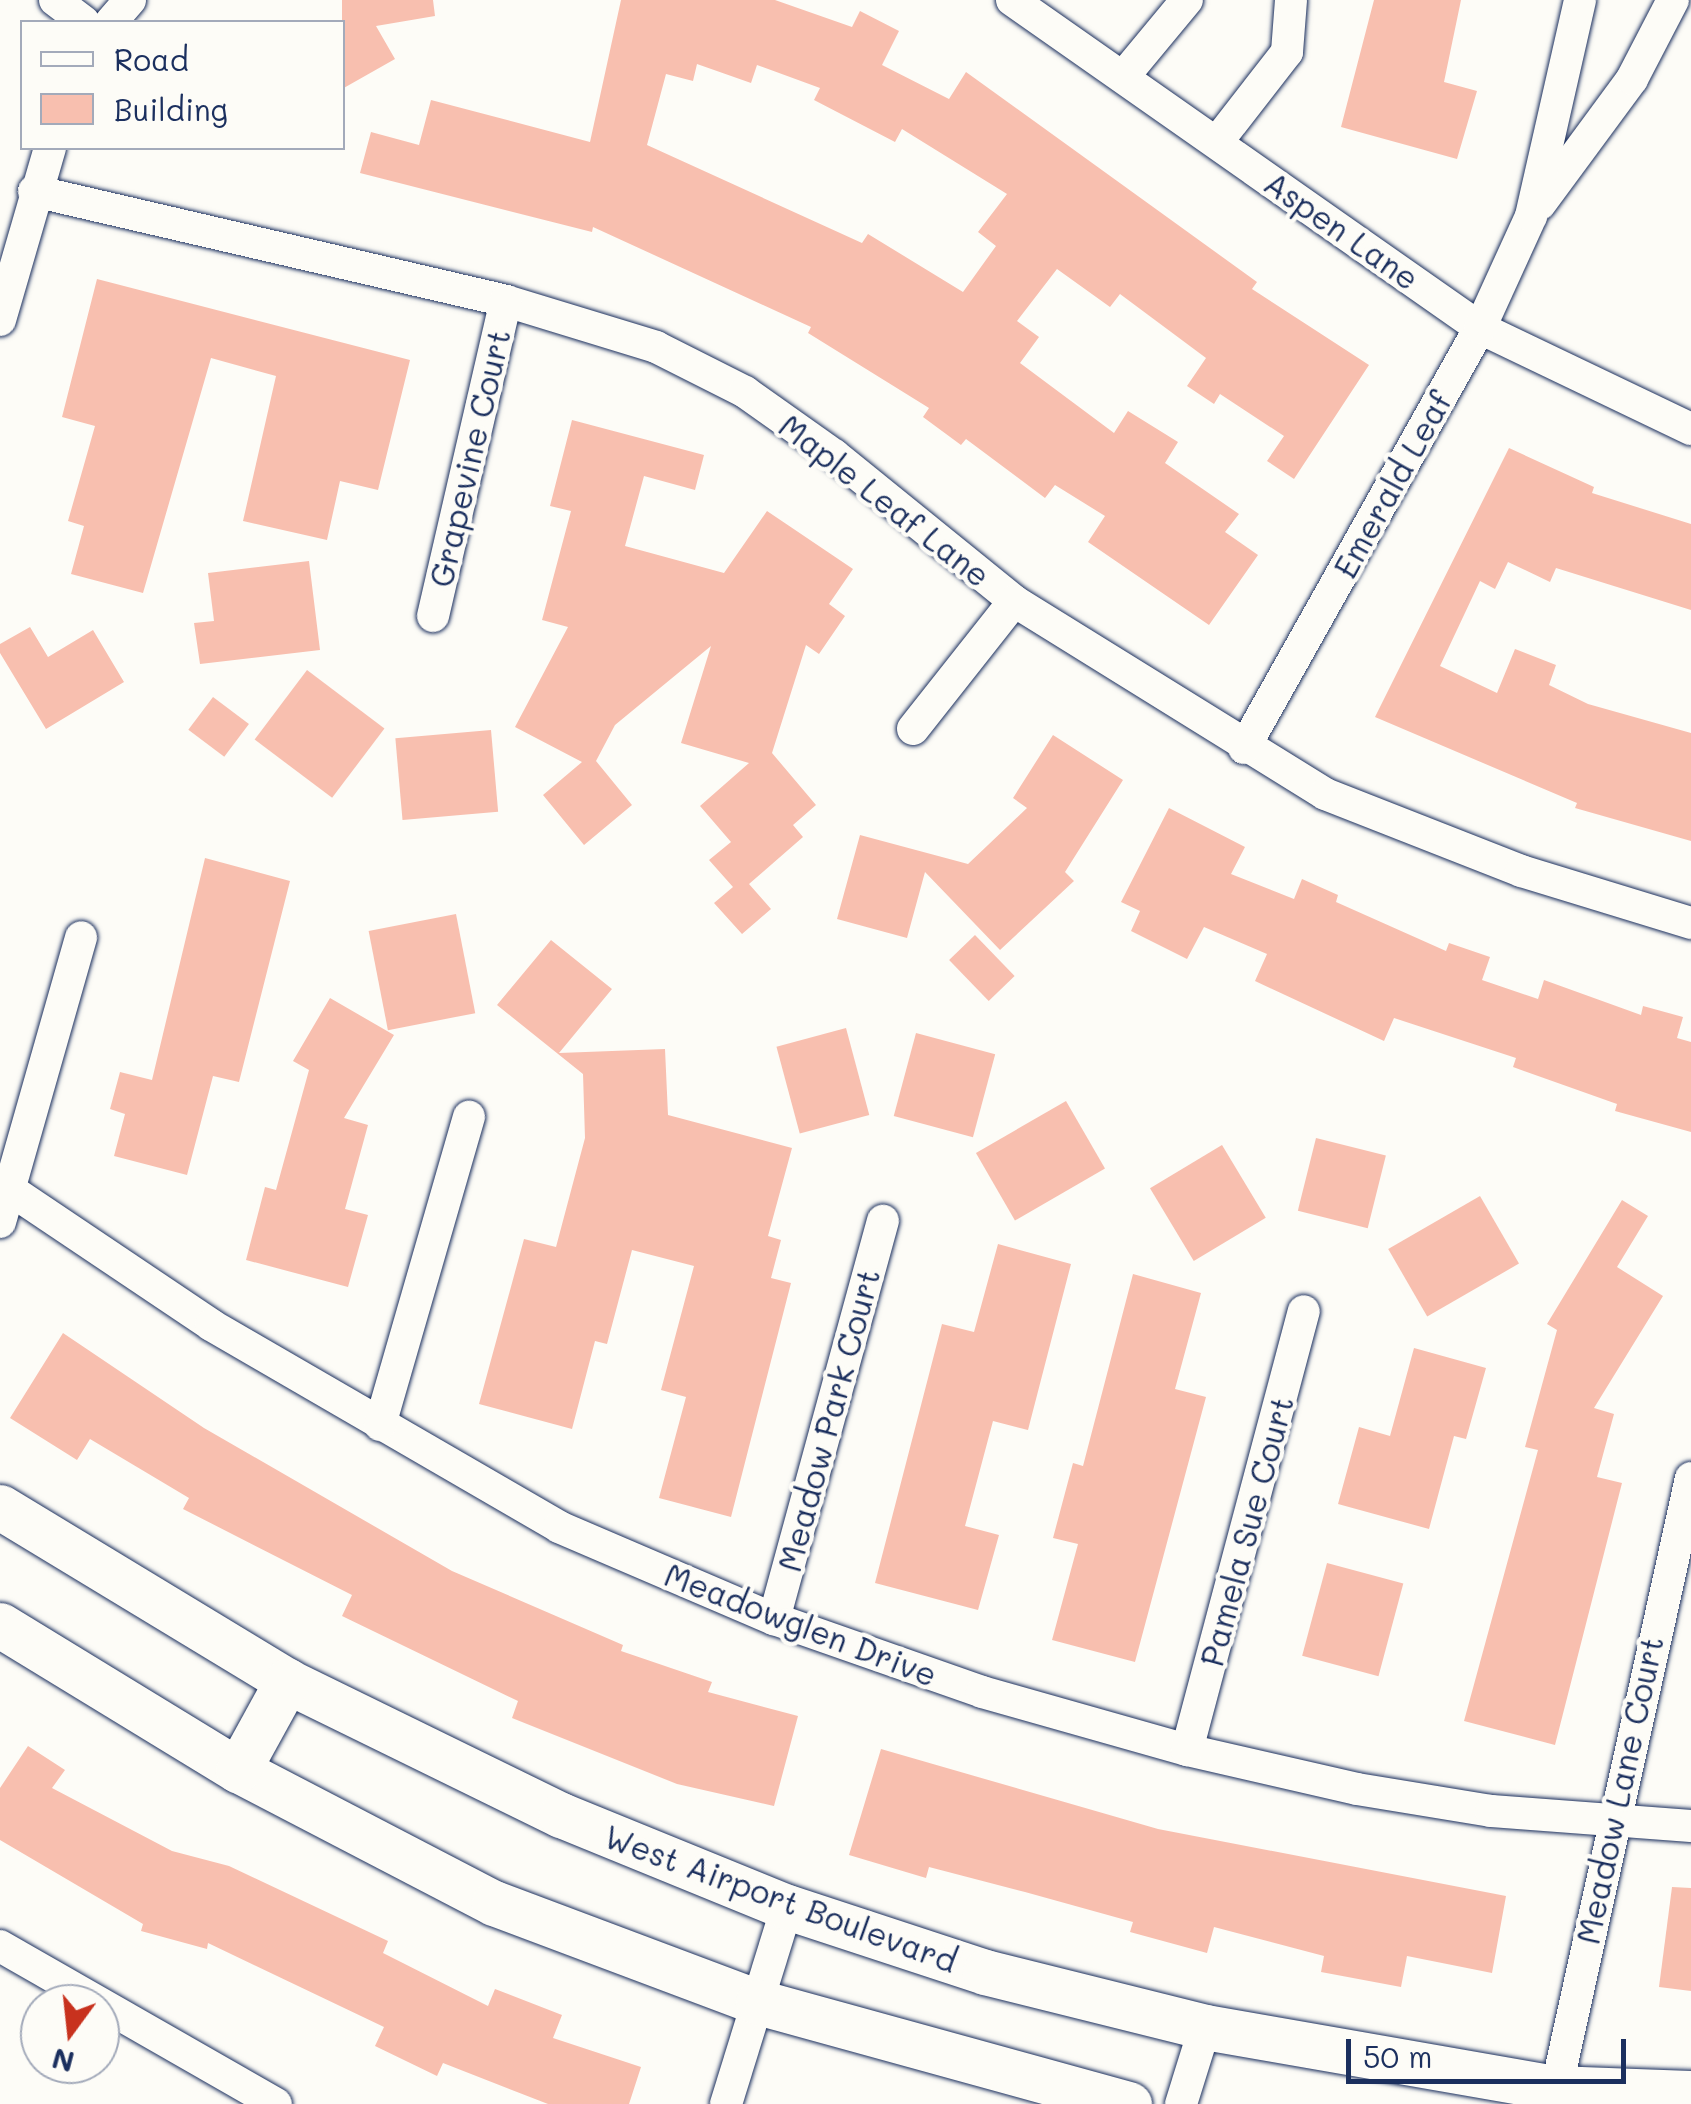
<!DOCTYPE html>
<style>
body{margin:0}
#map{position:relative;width:1691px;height:2104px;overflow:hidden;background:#fdfcf7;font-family:Mali,sans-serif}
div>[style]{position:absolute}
.building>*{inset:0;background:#f8bfaf;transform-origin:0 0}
.roads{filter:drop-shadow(0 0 2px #1b2f5e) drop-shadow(0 0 2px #1b2f5e)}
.street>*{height:32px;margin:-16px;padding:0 16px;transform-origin:16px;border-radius:16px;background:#fdfcf7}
.secondary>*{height:45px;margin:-22.5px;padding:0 22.5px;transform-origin:22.5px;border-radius:22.5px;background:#fdfcf7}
span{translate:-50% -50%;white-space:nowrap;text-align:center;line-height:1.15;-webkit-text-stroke:9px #fdfcf7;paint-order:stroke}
.street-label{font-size:32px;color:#1b2f5e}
.legend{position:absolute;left:20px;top:20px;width:325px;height:130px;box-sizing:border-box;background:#fdfcf7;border:2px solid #a3aaba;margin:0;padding:12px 18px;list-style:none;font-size:30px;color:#1b2f5e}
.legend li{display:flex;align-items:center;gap:20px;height:50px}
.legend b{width:50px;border:2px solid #a3aaba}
.north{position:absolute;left:20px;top:1984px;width:100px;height:100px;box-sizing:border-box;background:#fdfcf7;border:2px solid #a3aaba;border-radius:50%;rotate:195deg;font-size:28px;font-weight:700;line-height:40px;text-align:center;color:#1b2f5e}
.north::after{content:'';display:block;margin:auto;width:35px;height:45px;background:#c8321e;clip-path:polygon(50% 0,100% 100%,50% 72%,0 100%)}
.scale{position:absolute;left:1346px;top:2039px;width:280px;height:45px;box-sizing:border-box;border:5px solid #1b2f5e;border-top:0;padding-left:12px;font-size:30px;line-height:35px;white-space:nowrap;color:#1b2f5e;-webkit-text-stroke:8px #fdfcf7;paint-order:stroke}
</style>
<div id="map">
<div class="building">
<i style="clip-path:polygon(342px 0,433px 0,435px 16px,376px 26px,395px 59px,342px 89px)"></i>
<i style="clip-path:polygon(evenodd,621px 0,775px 0,852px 27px,860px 11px,899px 31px,882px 65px,949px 99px,966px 72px,1257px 282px,1252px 289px,1369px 365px,1294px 479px,1267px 461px,1284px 436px,1220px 394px,1214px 404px,1187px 386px,1206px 358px,1120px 294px,1110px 307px,1057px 269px,1017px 321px,1039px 337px,1020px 363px,1114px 433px,1128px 411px,1178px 442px,1165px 463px,1239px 514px,1225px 532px,1258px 555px,1209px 625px,1088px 542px,1105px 516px,1055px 485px,1045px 498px,966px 439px,961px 445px,923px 417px,929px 408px,808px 333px,811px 327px,593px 227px,592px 232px,360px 173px,371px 132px,419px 145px,431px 100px,590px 142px,621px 0,697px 64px,751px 83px,757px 65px,820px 88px,814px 100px,895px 142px,902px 129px,1007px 194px,978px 232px,996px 246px,963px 292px,868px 234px,862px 243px,647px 145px,666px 74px,693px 81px,697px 64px)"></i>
<i style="clip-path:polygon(1374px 0,1461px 0,1444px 82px,1477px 91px,1457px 159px,1341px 127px)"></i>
<i style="clip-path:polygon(97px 279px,410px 360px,378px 490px,340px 481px,327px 540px,243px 521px,276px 376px,211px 358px,143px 593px,71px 574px,84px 526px,68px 521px,95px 426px,62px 417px)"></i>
<i style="clip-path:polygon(572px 420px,704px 455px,695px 490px,644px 476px,625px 546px,724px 573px,767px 511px,853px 569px,829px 604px,845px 616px,819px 654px,806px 645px,772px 753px,816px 805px,793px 825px,803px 837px,749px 884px,771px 909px,742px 934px,714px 903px,733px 887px,709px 860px,731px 842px,700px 806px,749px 763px,681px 743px,711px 646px,615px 725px,596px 761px,632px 805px,584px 845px,543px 795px,582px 762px,515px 727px,568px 627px,542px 620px,571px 511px,550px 506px)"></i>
<i style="clip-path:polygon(1509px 448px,1594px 487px,1592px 493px,1691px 524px,1691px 610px,1556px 568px,1550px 582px,1508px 562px,1495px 589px,1480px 581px,1440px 666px,1497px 693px,1515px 649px,1556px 665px,1549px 685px,1588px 704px,1691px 733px,1691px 841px,1575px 808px,1577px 803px,1375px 717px)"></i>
<i style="clip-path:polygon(309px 561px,320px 650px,200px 664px,194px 623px,214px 621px,208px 573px)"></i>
<i style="clip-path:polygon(30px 627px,48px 657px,93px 630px,124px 682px,46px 729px,0 653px,0 644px)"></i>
<i style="left:307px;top:670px;width:97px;height:87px;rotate:37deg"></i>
<i style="left:213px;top:697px;width:45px;height:41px;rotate:37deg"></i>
<i style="left:491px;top:730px;width:82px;height:96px;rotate:85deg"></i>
<i style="clip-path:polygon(1053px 735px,1123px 780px,1065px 872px,1074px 881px,1000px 950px,925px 872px,907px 938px,837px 919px,860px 835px,968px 864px,1027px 808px,1013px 798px)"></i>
<i style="clip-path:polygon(1169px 808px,1245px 847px,1231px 874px,1294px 899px,1302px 879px,1338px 895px,1336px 902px,1446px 951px,1449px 943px,1490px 957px,1482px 980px,1538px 999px,1544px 980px,1641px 1015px,1643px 1006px,1683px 1017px,1677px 1038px,1691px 1042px,1691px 1132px,1615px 1111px,1617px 1104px,1513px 1067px,1516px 1058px,1394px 1018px,1384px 1041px,1255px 981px,1267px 954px,1204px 927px,1187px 959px,1131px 931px,1140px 911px,1121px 902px)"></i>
<i style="clip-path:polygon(205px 858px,290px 881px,239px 1082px,213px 1076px,187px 1175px,114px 1156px,125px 1114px,110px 1109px,120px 1072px,152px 1080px)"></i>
<i style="left:456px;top:914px;width:101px;height:89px;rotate:79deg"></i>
<i style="left:975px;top:935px;width:57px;height:36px;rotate:46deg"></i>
<i style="clip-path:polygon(551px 940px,612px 989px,559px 1053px,665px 1049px,668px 1115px,792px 1148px,768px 1236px,781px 1240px,771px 1278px,791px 1283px,731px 1517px,659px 1498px,686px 1397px,661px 1390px,694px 1266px,632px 1250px,607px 1344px,595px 1341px,572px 1429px,479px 1404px,524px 1239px,556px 1247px,585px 1138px,583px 1074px,497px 1005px)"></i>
<i style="clip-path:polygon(330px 998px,394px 1035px,344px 1118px,368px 1125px,345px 1209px,368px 1215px,348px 1287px,246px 1260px,265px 1187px,276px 1190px,309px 1070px,293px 1061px)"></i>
<i style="left:846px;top:1028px;width:90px;height:72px;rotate:75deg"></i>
<i style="left:916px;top:1033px;width:82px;height:86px;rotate:15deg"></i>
<i style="left:1066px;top:1101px;width:78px;height:104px;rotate:60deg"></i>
<i style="left:1316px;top:1138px;width:72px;height:75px;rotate:14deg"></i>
<i style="left:1222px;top:1145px;width:85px;height:84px;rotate:59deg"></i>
<i style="left:1480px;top:1196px;width:78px;height:106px;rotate:60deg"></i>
<i style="clip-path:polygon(1622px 1200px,1648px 1216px,1617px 1267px,1663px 1296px,1594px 1408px,1614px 1414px,1597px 1477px,1622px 1483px,1555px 1745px,1464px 1721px,1538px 1450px,1525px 1447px,1557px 1330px,1547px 1324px)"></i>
<i style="clip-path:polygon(998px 1244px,1071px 1264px,1028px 1430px,993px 1421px,965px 1526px,999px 1535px,978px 1610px,875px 1583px,942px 1324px,974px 1332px)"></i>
<i style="clip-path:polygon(1133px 1274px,1201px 1293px,1175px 1389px,1206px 1397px,1135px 1662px,1052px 1640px,1078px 1544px,1053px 1538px,1073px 1463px,1083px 1466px)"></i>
<i style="clip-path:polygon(63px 1333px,204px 1428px,452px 1571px,623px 1645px,621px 1651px,712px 1682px,708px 1692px,798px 1716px,774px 1806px,677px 1784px,512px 1718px,518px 1701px,342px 1616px,352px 1595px,183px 1509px,189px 1498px,90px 1439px,77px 1460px,10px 1418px)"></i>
<i style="clip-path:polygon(1414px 1348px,1486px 1368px,1466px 1439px,1454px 1436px,1429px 1529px,1338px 1504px,1359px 1427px,1390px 1436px)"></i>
<i style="left:1327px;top:1563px;width:79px;height:96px;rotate:15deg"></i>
<i style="clip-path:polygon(28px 1746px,65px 1770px,52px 1788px,172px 1851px,229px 1866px,388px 1941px,383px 1953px,488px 2006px,495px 1989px,562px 2015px,553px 2038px,641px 2067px,629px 2104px,548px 2104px,443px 2063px,437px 2076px,375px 2046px,384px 2027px,208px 1943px,207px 1949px,141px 1931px,143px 1924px,0 1840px,0 1788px)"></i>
<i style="clip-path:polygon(881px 1749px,1158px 1829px,1506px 1896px,1492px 1973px,1407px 1956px,1401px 1987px,1321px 1972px,1324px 1956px,1214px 1927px,1207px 1953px,1130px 1932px,1133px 1922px,1025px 1892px,929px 1867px,926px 1878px,849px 1855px)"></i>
<i style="clip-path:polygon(1672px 1887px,1691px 1888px,1691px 1991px,1659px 1987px)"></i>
</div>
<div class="roads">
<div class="street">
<i style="left:55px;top:0;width:36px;rotate:37deg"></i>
<i style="left:1012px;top:0;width:571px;rotate:35.02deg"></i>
<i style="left:1480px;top:328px;width:234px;rotate:25.6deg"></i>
<i style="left:111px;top:22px;width:29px;rotate:-49deg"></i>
<i style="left:1123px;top:77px;width:100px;rotate:-50.3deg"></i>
<i style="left:1217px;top:142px;width:114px;rotate:-52.1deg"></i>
<i style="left:1287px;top:52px;width:52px;rotate:-85.6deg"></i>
<i style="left:34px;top:191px;width:485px;rotate:13.1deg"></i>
<i style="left:506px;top:301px;width:157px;rotate:17deg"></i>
<i style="left:656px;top:347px;width:100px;rotate:26.8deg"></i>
<i style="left:745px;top:392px;width:109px;rotate:35.3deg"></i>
<i style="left:834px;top:455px;width:232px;rotate:39deg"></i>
<i style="left:1014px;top:601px;width:366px;rotate:31.8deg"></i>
<i style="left:1325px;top:794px;width:211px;rotate:21.4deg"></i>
<i style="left:1521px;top:871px;width:178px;rotate:17deg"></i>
<i style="left:1540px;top:204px;width:155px;rotate:-53.6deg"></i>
<i style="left:1632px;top:79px;width:89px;rotate:-62.6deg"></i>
<i style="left:0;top:320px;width:179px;rotate:-73.8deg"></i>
<i style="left:433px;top:616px;width:323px;rotate:-77deg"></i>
<i style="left:913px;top:729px;width:163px;rotate:-51.7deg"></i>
<i style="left:1244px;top:748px;width:482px;rotate:-60.7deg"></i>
<i style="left:1480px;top:328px;width:123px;rotate:-65.5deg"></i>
<i style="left:1531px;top:216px;width:221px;rotate:-77.2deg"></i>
<i style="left:0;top:1183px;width:254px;rotate:33.9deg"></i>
<i style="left:211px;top:1325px;width:402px;rotate:30.1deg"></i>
<i style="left:559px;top:1527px;width:234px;rotate:23.2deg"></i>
<i style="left:774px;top:1619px;width:220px;rotate:19.3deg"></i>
<i style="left:982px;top:1692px;width:213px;rotate:15.8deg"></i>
<i style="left:1187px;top:1750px;width:174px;rotate:12.9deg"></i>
<i style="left:1357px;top:1789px;width:136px;rotate:9.3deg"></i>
<i style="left:1491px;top:1811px;width:201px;rotate:4.3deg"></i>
<i style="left:0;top:1222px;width:296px;rotate:-74.1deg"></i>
<i style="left:380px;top:1425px;width:321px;rotate:-73.9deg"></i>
<i style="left:774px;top:1619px;width:413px;rotate:-74.7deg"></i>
<i style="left:1187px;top:1750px;width:454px;rotate:-75.1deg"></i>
<i style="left:0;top:1946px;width:318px;rotate:29.8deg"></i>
<i style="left:726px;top:2104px;width:206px;rotate:-72.8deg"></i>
<i style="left:1181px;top:2104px;width:81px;rotate:-72.7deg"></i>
<i style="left:1553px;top:2104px;width:641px;rotate:-77.57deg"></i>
</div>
<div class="secondary">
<i style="left:0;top:1507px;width:336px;rotate:31.2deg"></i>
<i style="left:287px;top:1681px;width:305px;rotate:26.1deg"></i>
<i style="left:561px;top:1815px;width:244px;rotate:22.2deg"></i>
<i style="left:787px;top:1907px;width:208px;rotate:18.2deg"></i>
<i style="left:985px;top:1972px;width:227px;rotate:14deg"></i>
<i style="left:1205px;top:2027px;width:353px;rotate:9.9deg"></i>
<i style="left:1553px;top:2088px;width:138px;rotate:2.1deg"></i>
<i style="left:0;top:1625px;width:279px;rotate:31.4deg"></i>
<i style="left:238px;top:1770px;width:288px;rotate:27.5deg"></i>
<i style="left:494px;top:1903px;width:282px;rotate:20.6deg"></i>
<i style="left:758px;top:2002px;width:385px;rotate:15.4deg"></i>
<i style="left:238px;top:1770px;width:102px;rotate:-61.2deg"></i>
</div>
</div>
<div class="street-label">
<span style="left:1342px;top:230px;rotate:35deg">Aspen Lane</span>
<span style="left:469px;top:458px;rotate:-77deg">Grapevine Court</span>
<span style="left:1392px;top:484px;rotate:-61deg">Emerald Leaf</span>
<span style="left:885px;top:500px;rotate:38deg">Maple Leaf Lane</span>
<span style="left:828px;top:1420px;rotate:-75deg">Meadow Park Court</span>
<span style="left:1246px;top:1531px;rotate:-75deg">Pamela Sue Court</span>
<span style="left:801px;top:1624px;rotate:21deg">Meadowglen Drive</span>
<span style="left:1619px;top:1790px;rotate:-78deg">Meadow Lane Court</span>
<span style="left:781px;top:1898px;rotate:20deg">West Airport Boulevard</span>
</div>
<ul class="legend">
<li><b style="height:12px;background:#fdfcf7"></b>Road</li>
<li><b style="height:28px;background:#f8bfaf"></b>Building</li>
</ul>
<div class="north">N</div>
<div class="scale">50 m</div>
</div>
